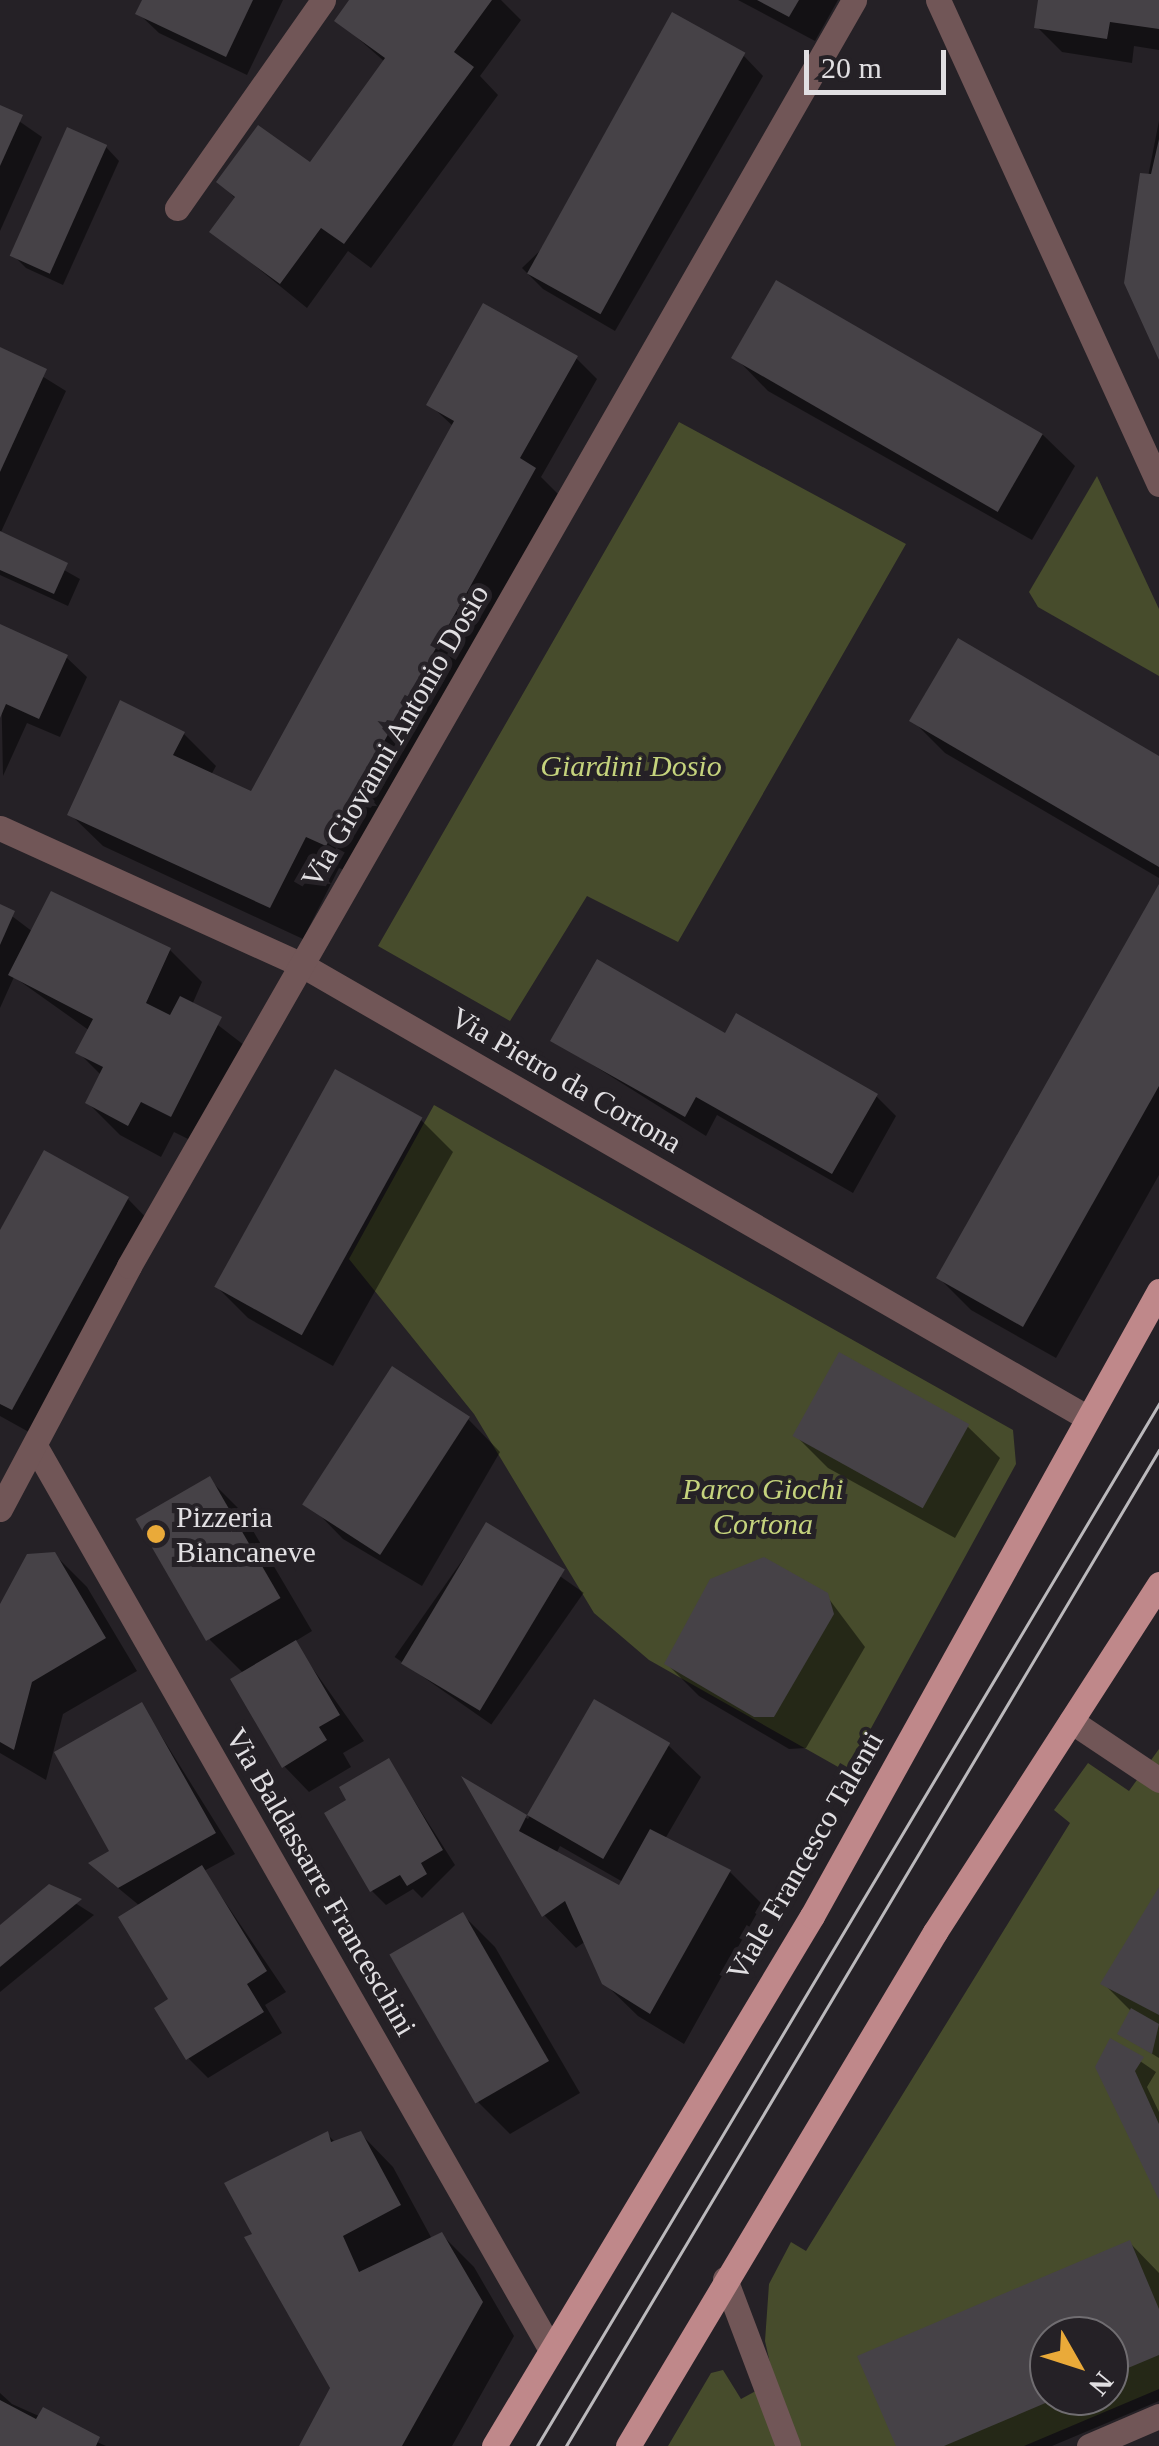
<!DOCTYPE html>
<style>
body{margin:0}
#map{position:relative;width:1159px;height:2446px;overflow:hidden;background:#252126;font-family:"Times New Roman",serif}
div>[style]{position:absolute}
.green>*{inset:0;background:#474c2c}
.shadow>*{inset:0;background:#0007;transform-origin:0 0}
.building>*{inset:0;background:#464247;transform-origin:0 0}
.minor>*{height:25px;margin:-12.5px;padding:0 12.5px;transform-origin:12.5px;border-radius:12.5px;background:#715657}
.major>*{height:25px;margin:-12.5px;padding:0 12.5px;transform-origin:12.5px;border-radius:12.5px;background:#bf888a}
.tram>*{height:2.5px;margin:-1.25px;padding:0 1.25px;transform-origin:1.25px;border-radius:1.25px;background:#bbb9bc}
.dots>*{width:28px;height:28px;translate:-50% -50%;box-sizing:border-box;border:5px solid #252126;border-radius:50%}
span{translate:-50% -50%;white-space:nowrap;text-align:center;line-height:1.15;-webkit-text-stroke:10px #252126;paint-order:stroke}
.street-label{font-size:30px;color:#e1dfe2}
.park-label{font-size:30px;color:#c5d37d;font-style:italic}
.poi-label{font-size:30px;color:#e1dfe2}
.left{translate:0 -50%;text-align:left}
.north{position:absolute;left:1029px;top:2316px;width:100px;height:100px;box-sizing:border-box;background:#252126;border:2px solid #706d71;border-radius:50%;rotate:129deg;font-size:28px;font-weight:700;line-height:40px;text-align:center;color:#e1dfe2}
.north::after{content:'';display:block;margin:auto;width:35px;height:45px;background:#eaaa39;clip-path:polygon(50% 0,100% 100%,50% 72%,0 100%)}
.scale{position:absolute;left:804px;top:50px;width:142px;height:45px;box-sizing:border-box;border:5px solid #e1dfe2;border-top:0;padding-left:12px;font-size:30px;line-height:35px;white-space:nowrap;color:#e1dfe2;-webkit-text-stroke:8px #252126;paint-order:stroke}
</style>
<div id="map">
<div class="green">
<i style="clip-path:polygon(679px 422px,906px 544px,678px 942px,587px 896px,510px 1021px,378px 946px)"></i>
<i style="clip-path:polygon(1097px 476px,1159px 609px,1159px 676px,1038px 607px,1029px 592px)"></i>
<i style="clip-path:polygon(434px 1105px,1013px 1430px,1016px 1464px,847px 1772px,649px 1660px,594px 1613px,474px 1414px,349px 1259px)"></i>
<i style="clip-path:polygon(evenodd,1159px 1749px,1159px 2389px,1024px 2446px,668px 2446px,711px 2373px,723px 2370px,741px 2399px,774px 2381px,765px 2341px,769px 2284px,791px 2242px,806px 2251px,1070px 1823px,1054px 1810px,1088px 1763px,1129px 1791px,1159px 1749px,1049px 2336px,1109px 2336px,1109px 2396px,1049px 2396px,1049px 2336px)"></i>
</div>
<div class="shadow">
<i style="clip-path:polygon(145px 0,283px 0,247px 75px,159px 33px,138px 13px)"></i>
<i style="clip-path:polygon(352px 0,501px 0,521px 20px,480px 76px,498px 95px,371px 268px,348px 251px,307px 308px,212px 231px,236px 199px,219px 182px,310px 165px,385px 62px,337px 20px)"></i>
<i style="clip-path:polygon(738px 0,838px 0,815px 41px)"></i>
<i style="clip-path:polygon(1041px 0,1159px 0,1159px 50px,1134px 46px,1132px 63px,1062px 52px,1037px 27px)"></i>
<i style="clip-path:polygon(743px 55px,763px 76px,615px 331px,543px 289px,522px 268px)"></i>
<i style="clip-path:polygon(0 108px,42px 137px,0 231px)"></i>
<i style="clip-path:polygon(1159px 121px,1159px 354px,1127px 283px)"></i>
<i style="clip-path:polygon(106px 147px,119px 161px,63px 285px,26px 268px,12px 254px)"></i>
<i style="clip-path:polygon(0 350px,66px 391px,0 534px,80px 579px,68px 606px,0 575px)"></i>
<i style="clip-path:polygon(576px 358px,597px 379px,541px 477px,567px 503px,359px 876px,339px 868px,303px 939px,103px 846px,70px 814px,184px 734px,216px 766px,211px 775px,252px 795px,454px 427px,429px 404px)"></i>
<i style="clip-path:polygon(736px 358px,1042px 434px,1075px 466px,1032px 540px,768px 391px)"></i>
<i style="clip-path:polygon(0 627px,66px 657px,87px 677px,60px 737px,27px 723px,3px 776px)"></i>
<i style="clip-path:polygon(912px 720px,1159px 759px,1159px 878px,945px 753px)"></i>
<i style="clip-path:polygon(1159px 892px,1159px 1175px,1056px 1358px,971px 1310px,939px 1278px)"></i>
<i style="clip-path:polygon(0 907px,33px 932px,170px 950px,202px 982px,192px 1005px,253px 1052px,204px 1147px,174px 1132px,161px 1157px,120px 1135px,88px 1103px,102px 1076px,78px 1052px,90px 1031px,14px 977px,0 1008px)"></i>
<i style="clip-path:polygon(726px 1036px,876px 1096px,896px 1116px,853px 1193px,717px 1115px,706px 1136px,553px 1040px)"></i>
<i style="clip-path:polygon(421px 1120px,453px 1152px,333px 1366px,248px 1318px,216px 1286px)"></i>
<i style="clip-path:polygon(128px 1199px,160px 1232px,45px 1441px,0 1416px,0 1235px)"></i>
<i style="clip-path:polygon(468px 1419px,500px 1452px,422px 1586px,343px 1539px,311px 1506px)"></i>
<i style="clip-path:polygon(967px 1426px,1000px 1458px,955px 1538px,828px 1468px,796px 1436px)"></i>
<i style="clip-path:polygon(209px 1479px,242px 1512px,312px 1631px,294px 1642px,364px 1741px,343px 1753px,351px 1767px,309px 1792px,284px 1766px,244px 1674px,210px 1640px)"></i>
<i style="left:487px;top:1525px;width:118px;height:161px;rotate:35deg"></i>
<i style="clip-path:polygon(54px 1554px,87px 1587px,137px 1671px,63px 1714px,46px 1780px,0 1753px,0 1609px)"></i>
<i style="clip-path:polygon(826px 1595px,865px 1647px,806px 1748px,789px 1749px,699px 1696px,667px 1664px)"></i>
<i style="clip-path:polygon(evenodd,595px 1703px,668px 1745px,701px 1777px,665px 1839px,730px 1872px,762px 1904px,684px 2044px,638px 2016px,604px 1983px,586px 1941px,576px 1948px,544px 1915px,468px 1783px,528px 1819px,595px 1703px,560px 1846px,623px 1882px,620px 1889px,556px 1854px,560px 1846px)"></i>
<i style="clip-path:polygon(142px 1705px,235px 1854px,204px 1871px,286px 1992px,265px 2005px,282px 2033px,208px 2078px,188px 2058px,140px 1906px,112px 1883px)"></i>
<i style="clip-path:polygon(389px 1761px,455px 1865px,422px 1898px,413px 1889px,386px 1905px,372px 1891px,350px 1801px)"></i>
<i style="clip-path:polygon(50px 1887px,94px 1915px,0 1992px,0 1928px)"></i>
<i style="clip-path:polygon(1159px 1892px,1159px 2058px,1120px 2034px,1132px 2012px,1103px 1983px)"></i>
<i style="clip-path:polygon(463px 1915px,495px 1947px,580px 2093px,510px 2134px,478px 2102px)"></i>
<i style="clip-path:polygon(1111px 2041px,1156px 2072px,1147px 2087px,1159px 2112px,1159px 2194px)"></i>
<i style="clip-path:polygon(327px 2134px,336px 2143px,361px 2134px,393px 2167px,432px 2239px,442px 2235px,474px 2267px,514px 2336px,452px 2446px,302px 2446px,333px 2388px,256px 2236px)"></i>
<i style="clip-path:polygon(evenodd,1130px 2243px,1159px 2273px,1159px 2401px,1052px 2446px,898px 2446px,1130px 2243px,1049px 2336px,1109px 2336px,1109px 2396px,1049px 2396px,1049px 2336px)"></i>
<i style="clip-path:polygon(0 2393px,12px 2404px,106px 2446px,0 2446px)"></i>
</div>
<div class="building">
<i style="clip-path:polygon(142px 0,253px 0,226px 57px,135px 14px)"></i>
<i style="clip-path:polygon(349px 0,492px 0,454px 52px,474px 67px,344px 244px,321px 228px,280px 284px,209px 232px,235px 197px,216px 182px,258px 125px,310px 162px,385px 58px,334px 21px)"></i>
<i style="clip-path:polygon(757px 0,799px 0,789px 17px)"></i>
<i style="clip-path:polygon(1038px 0,1159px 0,1159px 29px,1110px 22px,1107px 39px,1034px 28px)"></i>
<i style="left:672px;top:12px;width:84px;height:299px;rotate:29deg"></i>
<i style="clip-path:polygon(0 105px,23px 115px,0 166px)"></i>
<i style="left:67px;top:127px;width:44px;height:141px;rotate:24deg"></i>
<i style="clip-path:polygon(1159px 139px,1159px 360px,1124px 283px,1140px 173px,1151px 174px)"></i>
<i style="left:776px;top:280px;width:308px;height:90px;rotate:30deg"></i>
<i style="clip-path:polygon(483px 303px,578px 356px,520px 458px,536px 468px,326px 846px,306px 837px,270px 908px,67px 815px,120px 700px,185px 732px,173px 755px,251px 791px,454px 421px,426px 405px)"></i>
<i style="clip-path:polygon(0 347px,47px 369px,0 472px)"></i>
<i style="clip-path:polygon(0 531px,68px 563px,54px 594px,0 570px)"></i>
<i style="clip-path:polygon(0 624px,68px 655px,39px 719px,6px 704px,0 718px)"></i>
<i style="clip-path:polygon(958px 638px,1159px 756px,1159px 867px,909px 721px)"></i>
<i style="clip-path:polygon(1159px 884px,1159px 1086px,1023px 1327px,936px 1278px)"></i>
<i style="clip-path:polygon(51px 891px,171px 948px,146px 1003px,170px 1015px,180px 996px,222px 1017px,171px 1117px,141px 1102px,128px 1126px,85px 1103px,103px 1067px,75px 1053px,93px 1019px,8px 975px)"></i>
<i style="clip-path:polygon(0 904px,15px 911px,0 945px)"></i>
<i style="clip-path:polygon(597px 959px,725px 1033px,736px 1013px,878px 1094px,832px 1174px,696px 1097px,685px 1117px,550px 1041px)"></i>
<i style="left:335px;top:1069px;width:100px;height:249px;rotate:29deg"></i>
<i style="clip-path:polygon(44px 1150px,129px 1197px,12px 1410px,0 1404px,0 1230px)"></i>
<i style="left:839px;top:1352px;width:149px;height:96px;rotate:29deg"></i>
<i style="left:392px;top:1366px;width:93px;height:165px;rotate:33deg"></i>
<i style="left:210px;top:1476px;width:141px;height:86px;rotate:60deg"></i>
<i style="left:486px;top:1522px;width:92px;height:165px;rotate:31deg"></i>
<i style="clip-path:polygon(55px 1552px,106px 1638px,32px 1682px,14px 1750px,0 1742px,0 1604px,27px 1554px)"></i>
<i style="clip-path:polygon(764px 1557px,828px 1593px,834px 1614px,774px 1717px,754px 1717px,664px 1664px,710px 1579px)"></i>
<i style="clip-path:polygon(296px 1640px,340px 1715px,319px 1727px,327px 1740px,282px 1768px,230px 1679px)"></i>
<i style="left:594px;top:1699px;width:88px;height:134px;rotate:30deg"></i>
<i style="clip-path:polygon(142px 1702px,216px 1833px,118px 1888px,88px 1863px,109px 1851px,54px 1752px)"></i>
<i style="clip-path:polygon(389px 1758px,443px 1850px,421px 1863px,427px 1874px,407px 1886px,400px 1875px,370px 1892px,324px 1813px,346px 1800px,339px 1787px)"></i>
<i style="clip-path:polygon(461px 1776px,527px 1815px,519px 1831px,619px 1885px,650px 1829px,731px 1870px,650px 2014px,602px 1984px,565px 1901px,542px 1917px)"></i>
<i style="clip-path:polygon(202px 1865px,267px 1971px,247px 1984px,264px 2012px,186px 2060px,154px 2008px,168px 1999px,118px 1917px)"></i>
<i style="clip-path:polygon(49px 1884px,82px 1899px,0 1967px,0 1925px)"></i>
<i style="clip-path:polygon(1159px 1887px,1159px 2015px,1100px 1984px)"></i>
<i style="left:463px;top:1912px;width:172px;height:85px;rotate:60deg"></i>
<i style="clip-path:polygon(1131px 2008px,1159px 2024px,1152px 2054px,1117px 2034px)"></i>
<i style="clip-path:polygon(1110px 2038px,1144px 2057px,1135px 2071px,1159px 2124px,1159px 2200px,1095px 2067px)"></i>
<i style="clip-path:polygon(328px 2131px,331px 2142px,361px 2131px,401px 2205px,343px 2236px,359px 2272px,442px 2232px,483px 2302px,402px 2446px,299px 2446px,330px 2388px,244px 2237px,252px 2234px,224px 2183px)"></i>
<i style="clip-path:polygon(1130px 2240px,1159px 2309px,1159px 2355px,1109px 2376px,1109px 2336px,1049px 2336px,1049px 2396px,1062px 2396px,944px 2446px,896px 2446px,857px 2356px)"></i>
<i style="clip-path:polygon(0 2400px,36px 2419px,43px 2407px,100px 2437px,96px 2446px,0 2446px)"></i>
</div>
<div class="minor">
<i style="left:938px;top:0;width:532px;rotate:65.46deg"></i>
<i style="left:177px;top:208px;width:254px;rotate:-54.9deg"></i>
<i style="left:0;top:828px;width:332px;rotate:24.4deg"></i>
<i style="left:302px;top:965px;width:905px;rotate:29.96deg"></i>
<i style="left:35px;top:1446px;width:1041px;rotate:60.28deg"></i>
<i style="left:0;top:1509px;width:275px;rotate:-62deg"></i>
<i style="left:129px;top:1266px;width:1459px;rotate:-60.2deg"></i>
<i style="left:1071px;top:1721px;width:106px;rotate:33.8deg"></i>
<i style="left:725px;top:2279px;width:178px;rotate:69.3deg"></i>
<i style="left:1089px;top:2446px;width:76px;rotate:-23.2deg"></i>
</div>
<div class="major">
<i style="left:494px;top:2446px;width:618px;rotate:-59.04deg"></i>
<i style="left:812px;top:1916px;width:715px;rotate:-60.96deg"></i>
<i style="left:628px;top:2446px;width:599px;rotate:-59.15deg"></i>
<i style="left:935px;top:1932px;width:414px;rotate:-57.2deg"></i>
</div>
<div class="tram">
<i style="left:537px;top:2446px;width:1214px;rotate:-59.17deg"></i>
<i style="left:566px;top:2446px;width:1159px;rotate:-59.23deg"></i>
</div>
<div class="dots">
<i style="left:156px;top:1534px;background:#eaaa39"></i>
</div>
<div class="street-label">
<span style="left:395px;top:736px;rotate:-60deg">Via Giovanni Antonio Dosio</span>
<span style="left:566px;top:1080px;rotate:30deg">Via Pietro da Cortona</span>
<span style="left:805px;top:1856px;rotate:-60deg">Viale Francesco Talenti</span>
<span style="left:321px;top:1882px;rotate:60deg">Via Baldassarre Franceschini</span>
</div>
<div class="park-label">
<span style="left:631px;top:766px">Giardini Dosio</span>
<span style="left:763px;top:1506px">Parco Giochi<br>Cortona</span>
</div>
<div class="poi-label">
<span class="left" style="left:176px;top:1534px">Pizzeria<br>Biancaneve</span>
</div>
<div class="north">N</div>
<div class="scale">20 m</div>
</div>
